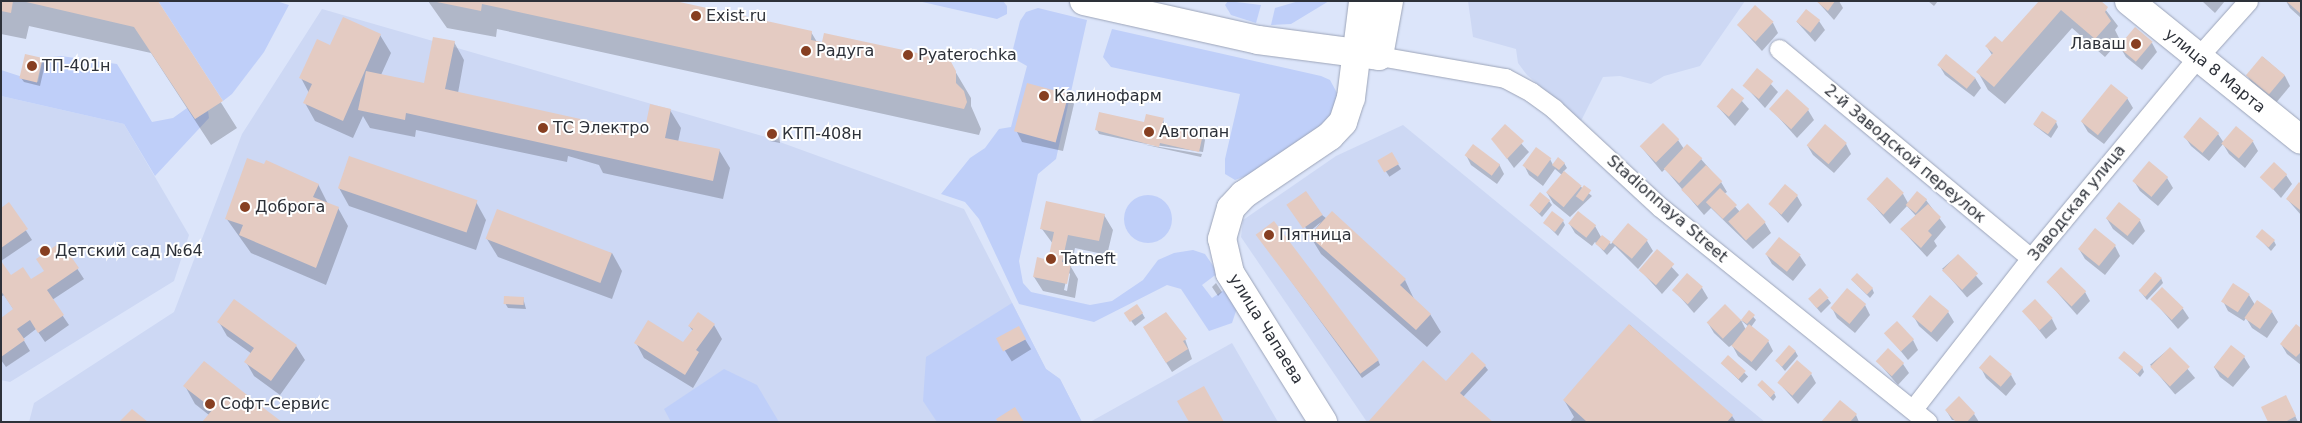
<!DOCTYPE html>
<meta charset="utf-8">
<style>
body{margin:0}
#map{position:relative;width:2302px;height:423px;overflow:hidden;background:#dce5fa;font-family:"DejaVu Sans",sans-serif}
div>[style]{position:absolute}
.built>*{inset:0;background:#cdd8f4}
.green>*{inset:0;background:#bfcff9}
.round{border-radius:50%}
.shadow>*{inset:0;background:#0003;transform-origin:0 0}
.building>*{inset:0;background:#e4cbc2;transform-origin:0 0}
.roads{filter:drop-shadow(0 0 1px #9ca4b8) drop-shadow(0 0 1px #9ca4b8)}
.street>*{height:19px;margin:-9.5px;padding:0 9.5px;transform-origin:9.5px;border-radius:9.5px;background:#fff}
.secondary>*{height:28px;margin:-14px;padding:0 14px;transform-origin:14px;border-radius:14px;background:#fff}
.dots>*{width:14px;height:14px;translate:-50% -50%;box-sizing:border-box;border:2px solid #fff;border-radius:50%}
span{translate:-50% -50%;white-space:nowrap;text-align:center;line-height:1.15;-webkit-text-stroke:4px #fff;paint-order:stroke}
.poi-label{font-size:16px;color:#2d3139}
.left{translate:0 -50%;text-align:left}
.right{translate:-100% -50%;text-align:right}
.street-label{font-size:16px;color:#2d3139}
.frame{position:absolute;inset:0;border:2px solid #2d3139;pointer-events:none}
</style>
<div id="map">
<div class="built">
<i style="clip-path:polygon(1468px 1px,1745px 1px,1700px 66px,1664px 76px,1651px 84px,1620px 76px,1603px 77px,1581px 121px,1527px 75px,1518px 63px,1516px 49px,1473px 37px)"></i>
<i style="clip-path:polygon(322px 9px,766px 137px,964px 209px,1046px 369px,1060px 379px,1082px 422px,29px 422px,34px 403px,174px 312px,242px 134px)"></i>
<i style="clip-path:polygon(1px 96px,124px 124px,189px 235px,174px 281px,10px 382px,1px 380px)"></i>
<i style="clip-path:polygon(1403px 125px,1765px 422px,1367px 422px,1241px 237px,1243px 220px,1336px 156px)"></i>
<i style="clip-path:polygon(1232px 343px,1278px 422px,1090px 422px)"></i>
</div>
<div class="green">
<i style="clip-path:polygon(158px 1px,276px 1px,289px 5px,264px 52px,232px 94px,223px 101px)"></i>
<i style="clip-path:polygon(918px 1px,1003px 1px,1007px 6px,1007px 14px,997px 19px)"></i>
<i style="clip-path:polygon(1228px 1px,1261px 5px,1256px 23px,1231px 15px,1225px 5px)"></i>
<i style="clip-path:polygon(1299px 1px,1329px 1px,1291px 24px,1271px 25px,1275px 8px)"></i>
<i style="clip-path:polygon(1038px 8px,1087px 20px,1056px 159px,1038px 174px,1019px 261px,1023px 283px,1031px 292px,1090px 305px,1112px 301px,1143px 280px,1158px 260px,1174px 253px,1193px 250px,1205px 254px,1218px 273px,1202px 285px,1212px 298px,1227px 288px,1237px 308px,1232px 323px,1209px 331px,1181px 289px,1167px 285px,1094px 322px,1019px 304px,979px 219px,965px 202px,941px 194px,970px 158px,985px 148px,999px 129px,1011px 127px,1027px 66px,1011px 57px,1020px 21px,1026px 12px)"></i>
<i style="clip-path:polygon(1112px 29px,1321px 76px,1330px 80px,1337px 93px,1336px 116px,1262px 170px,1235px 180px,1225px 174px,1225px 159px,1240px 94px,1111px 67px,1103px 57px)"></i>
<i style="clip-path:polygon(61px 56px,117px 64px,152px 122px,173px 118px,187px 108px,195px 119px,208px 111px,209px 118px,155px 176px,124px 124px,1px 96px,1px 70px,38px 82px,43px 58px)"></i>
<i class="round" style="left:1124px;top:195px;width:48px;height:48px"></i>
<i style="clip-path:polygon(1012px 303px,1046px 369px,1060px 379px,1082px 422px,937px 422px,923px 401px,926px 357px)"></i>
<i style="clip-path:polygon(724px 369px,757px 385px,779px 422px,671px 422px,664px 409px)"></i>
</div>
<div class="shadow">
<i style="clip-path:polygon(1px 1px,157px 1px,237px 128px,211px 145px,151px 53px,29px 26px,26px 39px,1px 34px)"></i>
<i style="clip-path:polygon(428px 1px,669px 1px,811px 32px,817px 42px,955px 71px,971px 98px,971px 106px,981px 129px,979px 135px,497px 29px,496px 37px,447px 28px)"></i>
<i style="clip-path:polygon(1817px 1px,1839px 1px,1843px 8px,1834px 20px)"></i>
<i style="clip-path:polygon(1928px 1px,1938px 1px,1934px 6px)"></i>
<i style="clip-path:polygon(2041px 1px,2099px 1px,2118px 26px,2115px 30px,2120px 40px,2105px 57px,2072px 28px,2005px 104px,1988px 90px,1978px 72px,1992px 55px,1987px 47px,2002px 44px)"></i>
<i style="clip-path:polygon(2202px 1px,2225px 1px,2215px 13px)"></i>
<i style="clip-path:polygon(2286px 1px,2301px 1px,2301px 18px,2290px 8px)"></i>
<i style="clip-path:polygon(1819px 21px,1825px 30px,1815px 42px,1797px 22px)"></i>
<i style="clip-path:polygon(1773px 23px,1778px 33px,1762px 51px,1738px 25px)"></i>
<i style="clip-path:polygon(380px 35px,391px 53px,381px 75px,425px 84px,454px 42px,464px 60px,458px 93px,645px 135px,670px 110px,681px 128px,678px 142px,719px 150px,730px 168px,723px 199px,603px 173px,599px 165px,568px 156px,567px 162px,416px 130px,415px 137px,370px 128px,363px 116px,353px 138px,315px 121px,305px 103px,309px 93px,301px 78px,331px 46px)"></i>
<i style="clip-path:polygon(2152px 43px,2157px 52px,2142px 70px,2126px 57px,2120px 47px)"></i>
<i style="clip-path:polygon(2263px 57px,2285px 76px,2290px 86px,2275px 104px,2253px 85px,2247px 75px)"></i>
<i style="clip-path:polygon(42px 59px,45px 64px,40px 86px,24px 82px,21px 78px)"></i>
<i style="clip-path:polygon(1939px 65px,1975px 78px,1981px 88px,1974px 97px,1945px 75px)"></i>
<i style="clip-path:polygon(1758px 70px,1778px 92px,1765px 108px,1745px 86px)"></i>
<i style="clip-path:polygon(1732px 90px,1749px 109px,1735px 126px,1718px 107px)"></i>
<i style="clip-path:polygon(1069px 95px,1074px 104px,1063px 151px,1022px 142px,1017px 132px)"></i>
<i style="clip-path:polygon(2127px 98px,2133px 108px,2104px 144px,2088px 132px,2082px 122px)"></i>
<i style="clip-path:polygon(1771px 109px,1808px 110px,1814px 120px,1797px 138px)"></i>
<i style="clip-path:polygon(1163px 119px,1165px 127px,1203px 135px,1205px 140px,1203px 152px,1141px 143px,1099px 134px,1097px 130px)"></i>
<i style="clip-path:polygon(2056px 122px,2058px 127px,2051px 138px,2034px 125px)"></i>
<i style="clip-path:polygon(1505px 126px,1529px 152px,1514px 168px,1493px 139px)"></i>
<i style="clip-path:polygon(779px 132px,780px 143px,770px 141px,767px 136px)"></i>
<i style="clip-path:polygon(2218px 134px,2224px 143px,2253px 142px,2258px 151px,2245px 168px,2229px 154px,2223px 144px,2209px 161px,2191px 146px,2185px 137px)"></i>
<i style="clip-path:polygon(1678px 140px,1684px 149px,1701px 159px,1721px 182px,1727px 192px,1724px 194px,1740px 212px,1748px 205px,1765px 223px,1771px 233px,1753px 249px,1711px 208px,1704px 215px,1665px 169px,1662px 172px,1642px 148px)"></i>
<i style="clip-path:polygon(1142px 144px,1202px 154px,1201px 157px)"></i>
<i style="clip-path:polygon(1846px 144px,1851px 154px,1834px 173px,1813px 155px,1807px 145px)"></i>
<i style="left:1391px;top:154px;width:18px;height:14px;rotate:56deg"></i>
<i style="clip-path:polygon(1466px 155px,1499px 164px,1504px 174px,1497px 184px,1471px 165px)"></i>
<i style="clip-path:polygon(1550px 159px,1553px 165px,1564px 163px,1567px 168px,1563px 172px,1592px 196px,1570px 217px,1553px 203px,1547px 193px,1562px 175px,1555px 169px,1543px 186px,1529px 175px,1524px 165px)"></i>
<i style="clip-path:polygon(2286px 175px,2292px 184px,2281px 198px,2263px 178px)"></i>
<i style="clip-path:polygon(2167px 178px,2173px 188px,2158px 206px,2140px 191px,2134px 181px)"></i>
<i style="clip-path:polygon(318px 184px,328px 204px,338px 208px,348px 226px,326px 285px,251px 253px,226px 218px)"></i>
<i style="clip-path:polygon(2301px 185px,2301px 215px,2287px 199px)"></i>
<i style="clip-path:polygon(339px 188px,476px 202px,486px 220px,476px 250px,349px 206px)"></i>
<i style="clip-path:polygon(1903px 194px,1908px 203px,1926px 200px,1946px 227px,1934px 241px,1937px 246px,1927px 257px,1901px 229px,1916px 216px,1907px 206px,1890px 224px,1868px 199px)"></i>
<i style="clip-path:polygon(1797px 196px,1802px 205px,1788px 223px,1770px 204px)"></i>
<i style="clip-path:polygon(1549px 201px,1552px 205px,1542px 217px,1531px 206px)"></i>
<i style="clip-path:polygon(9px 204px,32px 240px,1px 261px,1px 209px)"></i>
<i style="clip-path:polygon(1292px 210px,1322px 215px,1405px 280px,1414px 299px,1430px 314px,1441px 332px,1427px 347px,1321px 254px,1310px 236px,1321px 222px,1309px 232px)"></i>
<i style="clip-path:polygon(evenodd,1104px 215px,1113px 230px,1107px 255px,1075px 248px,1071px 267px,1078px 279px,1075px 298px,1043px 291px,1034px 277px,1049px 261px,1053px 244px,1042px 229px,1104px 215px,1068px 272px,1070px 274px,1067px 291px,1064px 290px,1068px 272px)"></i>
<i style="clip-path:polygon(2107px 219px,2140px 221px,2145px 231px,2133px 245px,2113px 229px)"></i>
<i style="clip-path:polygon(1563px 221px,1565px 225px,1558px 236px,1545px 223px)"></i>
<i style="clip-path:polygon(1569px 223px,1595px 226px,1601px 237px,1611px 244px,1628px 225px,1647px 241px,1653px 251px,1638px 269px,1615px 246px,1607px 255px,1595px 242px,1592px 246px,1575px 233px)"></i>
<i style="clip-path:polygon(2257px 236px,2274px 241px,2276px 245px,2271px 251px)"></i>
<i style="clip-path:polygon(487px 239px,612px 253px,622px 271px,612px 299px,498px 257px)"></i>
<i style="clip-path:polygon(1261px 240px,1378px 360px,1380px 365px,1362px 378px)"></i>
<i style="clip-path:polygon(61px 244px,84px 279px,52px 300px,69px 325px,45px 342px,36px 329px,23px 339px,30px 351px,6px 367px,1px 360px,1px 319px,14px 310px,4px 295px,1px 297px,1px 263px,11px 277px,31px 281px,45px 271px)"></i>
<i style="clip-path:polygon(2115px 246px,2120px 256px,2105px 275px,2085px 259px,2079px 249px)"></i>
<i style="clip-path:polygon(1657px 251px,1679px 275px,1662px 294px,1640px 270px)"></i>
<i style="clip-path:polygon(1766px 254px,1800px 256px,1806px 265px,1793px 281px,1772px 264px)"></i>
<i style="left:1958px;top:255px;width:38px;height:21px;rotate:49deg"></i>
<i style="clip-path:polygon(2161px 278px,2163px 283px,2147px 300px,2139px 290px)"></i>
<i style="clip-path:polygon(1852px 280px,1872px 288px,1874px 293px,1870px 298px)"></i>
<i style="clip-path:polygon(2048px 282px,2085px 292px,2090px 301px,2077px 315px)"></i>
<i style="clip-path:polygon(1216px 283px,1222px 292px,1218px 296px,1212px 287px)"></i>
<i style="clip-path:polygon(1702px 288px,1708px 298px,1694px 313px,1674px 290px)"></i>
<i style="clip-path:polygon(2249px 295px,2255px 305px,2257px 302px,2272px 312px,2278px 322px,2267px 338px,2252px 328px,2246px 318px,2244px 321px,2228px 311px,2223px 301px)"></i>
<i style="clip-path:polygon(523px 298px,526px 309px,508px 308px,505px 303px)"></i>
<i style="clip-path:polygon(1828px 299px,1831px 303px,1821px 313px,1810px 300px)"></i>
<i style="clip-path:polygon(2152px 299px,2183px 309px,2189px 318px,2178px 329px)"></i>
<i style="clip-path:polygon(1865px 305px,1870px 315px,1855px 333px,1837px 318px,1832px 308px)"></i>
<i style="clip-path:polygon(2024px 311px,2052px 319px,2057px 329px,2046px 339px)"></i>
<i style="clip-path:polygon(1749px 312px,1756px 320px,1751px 327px,1768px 341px,1773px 351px,1756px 371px,1738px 356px,1732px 345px,1729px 347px,1714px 333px,1708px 323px,1741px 320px,1746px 330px,1749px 327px,1742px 321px)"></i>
<i style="clip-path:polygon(1948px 312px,1954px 322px,1937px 342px,1919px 326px,1914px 317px)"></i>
<i style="clip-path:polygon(1142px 313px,1145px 318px,1135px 326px,1129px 318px)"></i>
<i style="clip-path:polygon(219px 322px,296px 346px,305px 360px,280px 395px,254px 376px,246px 362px,252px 354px,227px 336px)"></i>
<i style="clip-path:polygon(714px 325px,722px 339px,693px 388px,644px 358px,636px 343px,684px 344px,693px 331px,689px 326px)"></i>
<i style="clip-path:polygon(1630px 325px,1732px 416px,1736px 422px,1570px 422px,1574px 417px,1564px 400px)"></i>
<i style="left:1018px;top:328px;width:25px;height:23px;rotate:58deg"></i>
<i style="clip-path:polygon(2301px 329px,2301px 365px,2287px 354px,2281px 344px)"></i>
<i style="clip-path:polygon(1886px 333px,1913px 340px,1918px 350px,1908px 360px)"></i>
<i style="clip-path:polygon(1150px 337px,1185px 339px,1192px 359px,1172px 372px)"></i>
<i style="clip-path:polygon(2231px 347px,2244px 357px,2250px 367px,2233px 387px,2220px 377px,2214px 367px)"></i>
<i style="left:2170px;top:348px;width:39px;height:26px;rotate:50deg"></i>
<i style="clip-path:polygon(1795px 351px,1798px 356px,1785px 371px,1777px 361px)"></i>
<i style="left:1728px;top:357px;width:28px;height:9px;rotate:44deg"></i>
<i style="clip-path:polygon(2120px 358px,2142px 367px,2144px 372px,2140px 377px)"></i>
<i style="clip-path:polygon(1878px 362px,1903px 364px,1909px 373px,1898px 385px)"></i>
<i style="clip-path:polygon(1485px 366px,1488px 370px,1463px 397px,1446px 382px)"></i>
<i style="clip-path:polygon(1981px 368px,2011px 375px,2016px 384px,2006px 396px,1986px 378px)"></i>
<i style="clip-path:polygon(1811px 374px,1816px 383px,1798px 404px,1779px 383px)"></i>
<i style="clip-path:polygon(1759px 385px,1774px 393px,1776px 397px,1773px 401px)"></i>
<i style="clip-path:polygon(185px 386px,278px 422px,209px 415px,195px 404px)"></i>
<i style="clip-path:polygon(1959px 398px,1974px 414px,1979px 422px,1952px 420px,1946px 410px)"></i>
<i style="clip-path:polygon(2291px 407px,2298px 422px,2269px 422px)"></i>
<i style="clip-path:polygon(1856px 415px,1859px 422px,1823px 422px)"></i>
</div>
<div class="building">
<i style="clip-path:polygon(1px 1px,13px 1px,11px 13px,1px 11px)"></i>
<i style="clip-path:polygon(22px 1px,158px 1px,223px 101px,195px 119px,134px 27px)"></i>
<i style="clip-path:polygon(432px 1px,675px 1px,812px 31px,811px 40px,822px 42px,824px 33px,950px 60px,956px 71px,956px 83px,964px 91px,967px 102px,964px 109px,482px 4px,481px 11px)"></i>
<i style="clip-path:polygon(1816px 1px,1835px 1px,1828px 11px)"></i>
<i style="clip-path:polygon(2039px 1px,2101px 1px,2108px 7px,2105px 12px,2111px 21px,2095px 39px,2061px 10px,1994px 87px,1976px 72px,1993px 53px,1985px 46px,1995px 36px,2002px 42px)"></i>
<i style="clip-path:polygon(2286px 1px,2301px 1px,2301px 14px)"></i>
<i style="left:1755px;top:5px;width:25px;height:27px;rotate:42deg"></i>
<i style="left:1806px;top:9px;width:18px;height:16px;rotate:38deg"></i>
<i style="clip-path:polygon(343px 17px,381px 34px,343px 121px,303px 103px,312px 84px,299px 78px,317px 39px,330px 45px)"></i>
<i style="left:2135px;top:27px;width:23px;height:26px;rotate:40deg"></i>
<i style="clip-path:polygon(433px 37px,455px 41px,445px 89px,644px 133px,650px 104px,671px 109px,665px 138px,720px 149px,713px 181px,406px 113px,405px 120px,358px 110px,366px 71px,424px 83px)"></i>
<i style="left:25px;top:54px;width:18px;height:25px;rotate:13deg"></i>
<i style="left:1946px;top:54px;width:38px;height:14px;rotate:39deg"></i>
<i style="left:2262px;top:56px;width:30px;height:25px;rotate:40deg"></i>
<i style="left:1757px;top:68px;width:21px;height:23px;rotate:39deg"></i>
<i style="left:1027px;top:83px;width:43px;height:50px;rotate:15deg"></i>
<i style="left:2111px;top:84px;width:22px;height:48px;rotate:39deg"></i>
<i style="left:1732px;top:88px;width:16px;height:24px;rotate:40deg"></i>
<i style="left:1787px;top:89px;width:30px;height:27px;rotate:42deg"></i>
<i style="left:2042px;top:111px;width:18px;height:16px;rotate:34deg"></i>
<i style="clip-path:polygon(1099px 112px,1144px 122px,1146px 114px,1164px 118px,1162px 125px,1203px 134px,1199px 152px,1160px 143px,1159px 147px,1095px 130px)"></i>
<i style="left:2200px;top:117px;width:25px;height:26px;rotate:40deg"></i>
<i style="left:1663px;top:123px;width:23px;height:33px;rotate:45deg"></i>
<i style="clip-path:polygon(1505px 124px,1524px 141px,1507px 159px,1491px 139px)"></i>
<i style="left:1825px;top:124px;width:29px;height:28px;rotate:41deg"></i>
<i style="left:2236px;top:126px;width:23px;height:23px;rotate:40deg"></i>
<i style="clip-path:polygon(767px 129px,779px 131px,778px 139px,766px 136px)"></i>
<i style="left:1473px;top:144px;width:34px;height:14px;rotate:37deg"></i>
<i style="left:1687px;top:144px;width:21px;height:34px;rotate:43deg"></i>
<i style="left:1536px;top:147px;width:19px;height:23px;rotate:36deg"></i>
<i style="left:1392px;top:152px;width:14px;height:17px;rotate:60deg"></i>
<i style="left:349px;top:156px;width:136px;height:34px;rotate:19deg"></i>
<i style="clip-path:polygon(1558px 157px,1565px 163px,1559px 170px,1552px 165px)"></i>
<i style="clip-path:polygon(247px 158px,264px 164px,266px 160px,319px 184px,313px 197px,339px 207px,316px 268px,239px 235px,243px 225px,225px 219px)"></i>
<i style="left:2149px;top:161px;width:25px;height:26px;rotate:40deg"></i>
<i style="left:2274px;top:162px;width:18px;height:21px;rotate:43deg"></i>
<i style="left:1706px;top:165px;width:23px;height:35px;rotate:45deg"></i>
<i style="left:1564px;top:171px;width:23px;height:28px;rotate:40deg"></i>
<i style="left:1887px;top:177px;width:23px;height:30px;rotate:43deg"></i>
<i style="clip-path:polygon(2299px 182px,2301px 184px,2300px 210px,2286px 199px)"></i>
<i style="left:1785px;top:184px;width:17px;height:26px;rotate:40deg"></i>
<i style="left:1584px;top:185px;width:9px;height:14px;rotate:36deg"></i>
<i style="left:1720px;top:188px;width:24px;height:20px;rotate:45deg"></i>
<i style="left:1306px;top:191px;width:29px;height:24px;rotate:55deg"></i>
<i style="left:1917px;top:191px;width:13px;height:18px;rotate:39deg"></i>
<i style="left:1540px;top:192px;width:13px;height:17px;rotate:39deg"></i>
<i style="clip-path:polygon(1046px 201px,1105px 214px,1099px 241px,1068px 235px,1062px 262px,1071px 264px,1067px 284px,1033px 277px,1037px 257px,1048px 260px,1054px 232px,1040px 229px)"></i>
<i style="clip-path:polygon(9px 202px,28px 229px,1px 248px,1px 208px)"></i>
<i style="left:2119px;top:202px;width:28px;height:21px;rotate:39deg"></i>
<i style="left:1748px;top:203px;width:26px;height:27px;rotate:47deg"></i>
<i style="clip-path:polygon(1928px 204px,1941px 217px,1928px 231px,1932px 235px,1921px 248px,1900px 229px)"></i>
<i style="left:497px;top:209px;width:123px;height:32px;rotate:21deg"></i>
<i style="clip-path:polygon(1332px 211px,1406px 279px,1400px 285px,1431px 314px,1416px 330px,1309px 236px)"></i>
<i style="left:1552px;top:211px;width:15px;height:15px;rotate:37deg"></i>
<i style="left:1578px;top:211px;width:23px;height:16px;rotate:38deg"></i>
<i style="left:1274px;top:221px;width:174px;height:23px;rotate:53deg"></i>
<i style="left:1628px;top:223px;width:26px;height:25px;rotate:40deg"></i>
<i style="left:2095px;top:228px;width:27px;height:27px;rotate:39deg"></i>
<i style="left:2262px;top:229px;width:17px;height:10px;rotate:40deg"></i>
<i style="left:1602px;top:235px;width:11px;height:11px;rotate:38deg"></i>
<i style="left:1779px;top:237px;width:28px;height:22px;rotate:39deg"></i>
<i style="clip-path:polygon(61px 242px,79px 268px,47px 290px,64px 315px,38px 333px,30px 320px,17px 329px,25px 340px,1px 357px,1px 318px,13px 309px,1px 291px,1px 261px,11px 275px,23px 267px,31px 279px,44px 271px,36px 259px)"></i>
<i style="left:1657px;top:249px;width:23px;height:28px;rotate:41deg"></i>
<i style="left:1958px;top:254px;width:28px;height:23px;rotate:44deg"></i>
<i style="left:2061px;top:267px;width:35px;height:21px;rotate:44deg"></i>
<i style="left:2155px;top:272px;width:9px;height:25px;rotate:41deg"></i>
<i style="left:1687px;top:273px;width:21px;height:23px;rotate:41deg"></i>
<i style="left:1857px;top:273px;width:22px;height:9px;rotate:43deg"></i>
<i style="left:2233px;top:283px;width:20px;height:22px;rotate:33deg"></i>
<i style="left:2162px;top:287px;width:30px;height:17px;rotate:44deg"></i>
<i style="left:1820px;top:288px;width:13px;height:16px;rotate:48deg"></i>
<i style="left:1847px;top:288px;width:25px;height:26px;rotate:40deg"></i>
<i style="left:1930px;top:295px;width:25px;height:28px;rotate:40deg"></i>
<i style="left:504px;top:296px;width:20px;height:8px;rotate:3deg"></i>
<i style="clip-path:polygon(234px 299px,297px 345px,271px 381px,244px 362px,254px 348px,217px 322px)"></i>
<i style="left:2035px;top:299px;width:26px;height:18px;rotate:47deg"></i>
<i style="left:2257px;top:300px;width:19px;height:22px;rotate:35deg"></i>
<i style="left:1137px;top:304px;width:11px;height:16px;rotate:56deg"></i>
<i style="left:1725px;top:304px;width:23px;height:26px;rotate:45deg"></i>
<i style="clip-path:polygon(1749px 310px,1755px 315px,1747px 324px,1741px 320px)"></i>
<i style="clip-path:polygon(698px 312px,715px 324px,696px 350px,699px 352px,685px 375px,634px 343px,648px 320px,683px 342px,693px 329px,688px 326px)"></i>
<i style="clip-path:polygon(1166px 312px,1187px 339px,1183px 341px,1188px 349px,1166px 363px,1143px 327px)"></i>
<i style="left:1897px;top:321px;width:25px;height:18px;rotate:47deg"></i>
<i style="clip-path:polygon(1629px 324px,1733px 415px,1727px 422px,1587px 422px,1563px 400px)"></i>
<i style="left:1749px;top:324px;width:26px;height:28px;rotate:39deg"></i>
<i style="clip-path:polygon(2296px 324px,2301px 328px,2301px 352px,2296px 357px,2280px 344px)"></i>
<i style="left:1019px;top:326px;width:15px;height:26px;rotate:62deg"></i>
<i style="left:1789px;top:345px;width:9px;height:21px;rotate:41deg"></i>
<i style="left:2231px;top:345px;width:18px;height:28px;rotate:38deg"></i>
<i style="left:2170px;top:347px;width:28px;height:28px;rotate:45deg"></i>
<i style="left:1888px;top:348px;width:22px;height:18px;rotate:43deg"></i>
<i style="left:2124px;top:351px;width:25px;height:9px;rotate:40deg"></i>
<i style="clip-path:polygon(1472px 352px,1486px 365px,1460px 393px,1493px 422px,1368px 422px,1423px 360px,1446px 381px)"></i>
<i style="left:1728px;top:355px;width:24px;height:11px;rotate:42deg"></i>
<i style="left:1990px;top:355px;width:29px;height:17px;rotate:41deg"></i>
<i style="left:1797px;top:360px;width:20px;height:30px;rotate:41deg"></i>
<i style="clip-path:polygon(204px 361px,261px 406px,282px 422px,202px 422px,213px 409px,183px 386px)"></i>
<i style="left:1762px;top:380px;width:18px;height:7px;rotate:43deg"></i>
<i style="clip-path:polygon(1204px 386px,1224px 422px,1189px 422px,1177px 401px)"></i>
<i style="clip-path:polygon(2286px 395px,2296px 416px,2285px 422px,2268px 422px,2261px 407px)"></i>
<i style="clip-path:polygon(1959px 396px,1975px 413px,1967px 422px,1956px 422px,1945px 410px)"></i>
<i style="clip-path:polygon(1840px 400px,1857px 414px,1850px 422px,1821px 422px)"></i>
<i style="clip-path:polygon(1015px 407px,1024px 422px,998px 422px,996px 419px)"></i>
<i style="clip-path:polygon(132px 409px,148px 422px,119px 422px)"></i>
</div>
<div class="roads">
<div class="street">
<i style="left:1779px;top:49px;width:327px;rotate:39.7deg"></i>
<i style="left:1379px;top:56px;width:128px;rotate:9.9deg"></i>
<i style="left:1505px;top:78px;width:30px;rotate:28deg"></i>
<i style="left:1531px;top:92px;width:29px;rotate:36deg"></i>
<i style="left:1554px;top:109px;width:144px;rotate:42.8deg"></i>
<i style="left:1660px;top:207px;width:343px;rotate:38.8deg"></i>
<i style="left:1913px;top:409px;width:192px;rotate:-52deg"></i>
<i style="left:2031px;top:258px;width:261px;rotate:-50.3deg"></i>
<i style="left:2198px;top:57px;width:75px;rotate:-48.2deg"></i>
</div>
<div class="secondary">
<i style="left:1084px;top:1px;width:178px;rotate:12.6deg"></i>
<i style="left:1258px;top:40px;width:122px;rotate:7.5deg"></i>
<i style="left:1379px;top:56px;width:56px;rotate:-79.7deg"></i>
<i style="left:2129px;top:1px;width:221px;rotate:38.9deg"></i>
<i style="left:1323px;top:422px;width:176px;rotate:-122deg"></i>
<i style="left:1230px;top:273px;width:35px;rotate:-103deg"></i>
<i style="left:1222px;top:239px;width:32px;rotate:-74deg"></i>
<i style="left:1231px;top:208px;width:18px;rotate:-47deg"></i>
<i style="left:1243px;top:195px;width:105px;rotate:-34.1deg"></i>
<i style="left:1330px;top:136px;width:19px;rotate:-47deg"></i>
<i style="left:1343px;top:122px;width:25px;rotate:-72deg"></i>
<i style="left:1351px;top:98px;width:98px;rotate:-82.9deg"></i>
</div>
</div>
<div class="dots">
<i style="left:696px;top:16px;background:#873f21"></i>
<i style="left:2136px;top:44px;background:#873f21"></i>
<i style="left:806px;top:51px;background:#873f21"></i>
<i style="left:908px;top:55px;background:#873f21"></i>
<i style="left:32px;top:66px;background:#873f21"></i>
<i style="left:1044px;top:96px;background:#873f21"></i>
<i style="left:543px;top:128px;background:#873f21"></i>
<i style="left:1149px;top:132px;background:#873f21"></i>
<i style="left:772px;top:134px;background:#873f21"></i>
<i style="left:245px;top:207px;background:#873f21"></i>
<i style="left:1269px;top:235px;background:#873f21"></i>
<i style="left:45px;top:251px;background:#873f21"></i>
<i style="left:1051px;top:259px;background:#873f21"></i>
<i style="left:210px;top:404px;background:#873f21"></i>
</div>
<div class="poi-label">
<span class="left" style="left:706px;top:16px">Exist.ru</span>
<span class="right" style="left:2126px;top:44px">Лаваш</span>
<span class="left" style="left:816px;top:51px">Радуга</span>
<span class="left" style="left:918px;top:55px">Pyaterochka</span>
<span class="left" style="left:42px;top:66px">ТП-401н</span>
<span class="left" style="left:1054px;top:96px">Калинофарм</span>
<span class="left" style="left:553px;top:128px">ТС Электро</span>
<span class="left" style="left:1159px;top:132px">Автопан</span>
<span class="left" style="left:782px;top:134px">КТП-408н</span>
<span class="left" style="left:255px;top:207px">Доброга</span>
<span class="left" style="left:1279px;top:235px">Пятница</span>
<span class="left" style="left:55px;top:251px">Детский сад №64</span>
<span class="left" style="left:1061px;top:259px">Tatneft</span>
<span class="left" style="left:220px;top:404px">Софт-Сервис</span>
</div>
<div class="street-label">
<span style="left:2215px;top:71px;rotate:39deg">улица 8 Марта</span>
<span style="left:1905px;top:154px;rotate:40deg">2-й Заводской переулок</span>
<span style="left:2077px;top:203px;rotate:-51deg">Заводская улица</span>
<span style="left:1667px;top:209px;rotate:41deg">Stadionnaya Street</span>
<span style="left:1266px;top:329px;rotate:58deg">улица Чапаева</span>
</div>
<div class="frame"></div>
</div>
